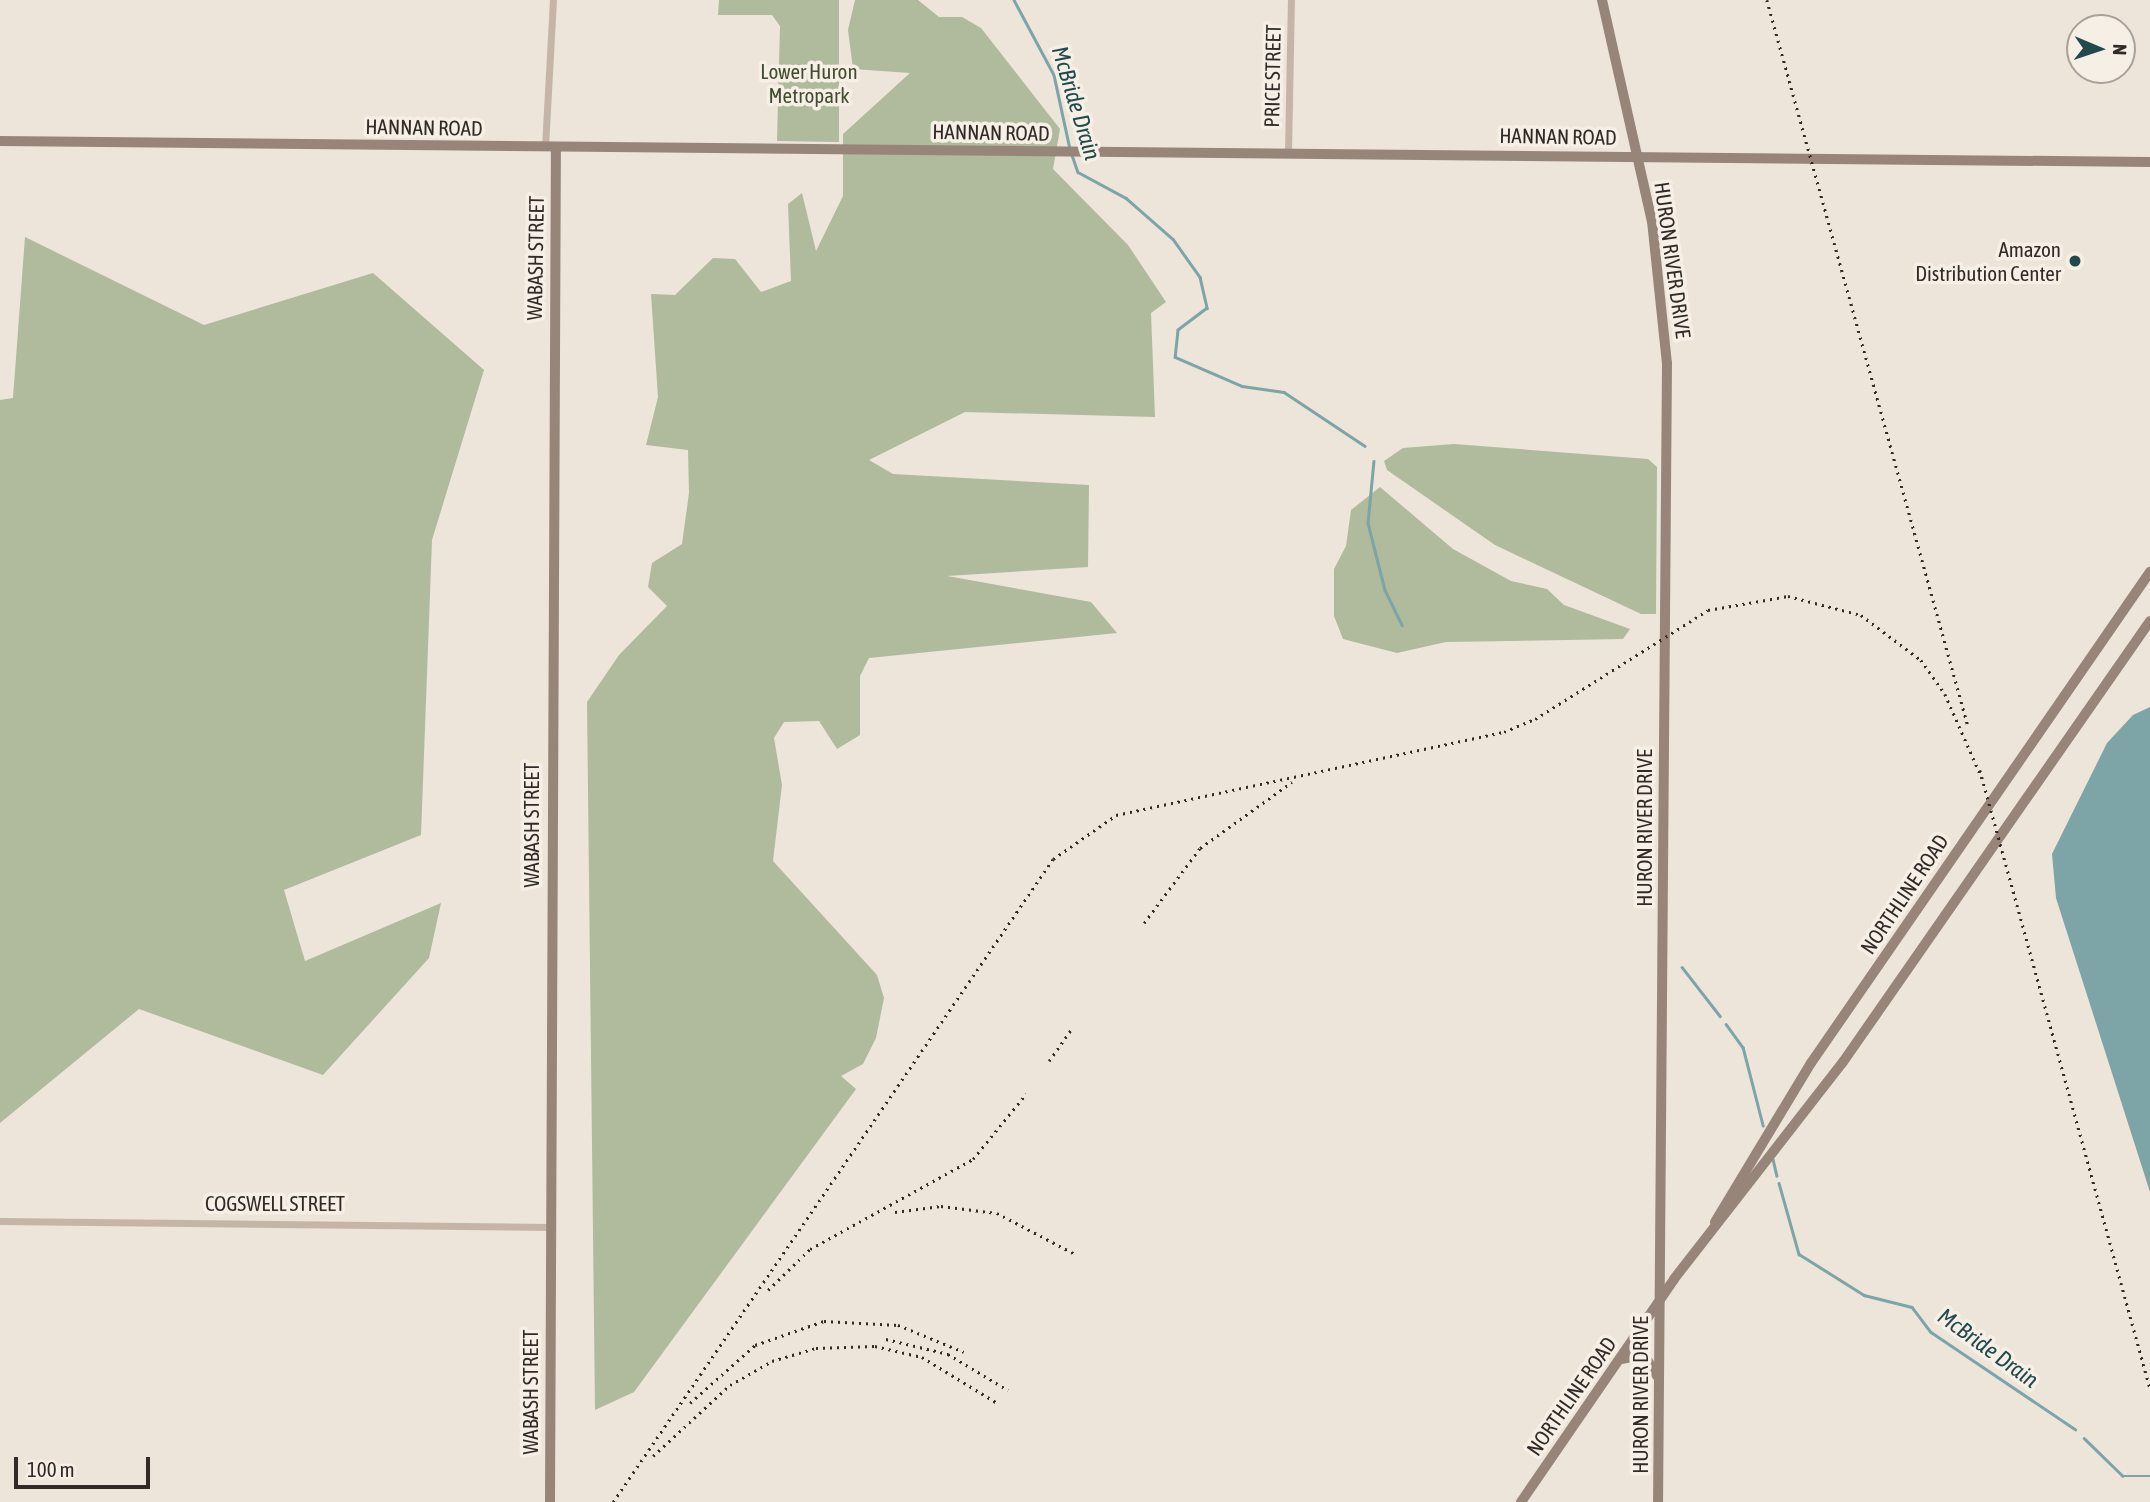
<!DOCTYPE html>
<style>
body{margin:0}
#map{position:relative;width:2150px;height:1502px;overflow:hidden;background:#ede5da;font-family:"Asap Condensed",sans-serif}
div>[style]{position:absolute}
.green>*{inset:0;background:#b0ba9c}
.water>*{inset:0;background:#7da4a7}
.stream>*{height:2.5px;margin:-1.25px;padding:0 1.25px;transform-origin:1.25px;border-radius:1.25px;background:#7da4a7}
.street>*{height:7px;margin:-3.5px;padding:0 3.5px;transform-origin:3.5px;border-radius:3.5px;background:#c4b5a8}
.secondary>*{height:10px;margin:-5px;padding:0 5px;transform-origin:5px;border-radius:5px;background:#97857a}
.rail>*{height:2.5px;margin-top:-1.25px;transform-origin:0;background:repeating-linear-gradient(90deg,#322a27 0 2px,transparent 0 7px)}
.dots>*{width:19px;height:19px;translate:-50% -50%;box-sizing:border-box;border:4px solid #f6efe6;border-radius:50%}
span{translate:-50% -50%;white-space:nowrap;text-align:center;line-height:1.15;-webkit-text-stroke:7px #f6efe6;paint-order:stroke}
.park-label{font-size:21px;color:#414d2e}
.street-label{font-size:21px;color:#322a27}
.poi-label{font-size:21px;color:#322a27}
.right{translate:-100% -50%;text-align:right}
.water-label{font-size:23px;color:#224a4d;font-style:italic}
.north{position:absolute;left:2066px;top:14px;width:70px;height:70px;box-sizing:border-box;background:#f6efe6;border:2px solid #a8a09a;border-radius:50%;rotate:92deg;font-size:19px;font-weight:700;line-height:28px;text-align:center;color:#322a27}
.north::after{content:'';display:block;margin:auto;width:24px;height:32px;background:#224a4d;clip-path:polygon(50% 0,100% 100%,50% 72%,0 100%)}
.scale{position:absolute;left:14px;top:1457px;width:136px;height:32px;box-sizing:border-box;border:4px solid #322a27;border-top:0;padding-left:9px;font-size:21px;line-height:24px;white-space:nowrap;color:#322a27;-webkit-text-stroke:5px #f6efe6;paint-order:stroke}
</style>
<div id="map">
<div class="green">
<i style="clip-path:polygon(719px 0,839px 0,839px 142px,777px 141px,780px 26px,772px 15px,718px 15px)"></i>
<i style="clip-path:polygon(855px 0,918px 0,939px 17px,962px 17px,981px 28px,1060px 129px,1053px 169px,1128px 245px,1166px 302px,1151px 313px,1155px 417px,965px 412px,869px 460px,893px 474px,1089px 485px,1088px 567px,947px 576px,1091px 602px,1117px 633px,869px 658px,860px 676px,860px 735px,837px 749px,819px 721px,784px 722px,774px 738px,782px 785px,773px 861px,877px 975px,884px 998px,876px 1038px,863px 1064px,841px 1076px,856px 1089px,634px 1392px,595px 1410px,587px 702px,619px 655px,667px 606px,648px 587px,652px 563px,682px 544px,689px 493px,688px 450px,646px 445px,658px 397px,651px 294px,675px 295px,713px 258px,735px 259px,761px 292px,791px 281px,788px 204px,802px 193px,816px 251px,843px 196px,843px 134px,910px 73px,853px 69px,848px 30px)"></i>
<i style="clip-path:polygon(25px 237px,204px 325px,373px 273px,484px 370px,432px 540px,421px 835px,284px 890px,305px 961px,441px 903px,429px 958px,323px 1075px,139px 1009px,0 1123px,0 400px,13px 398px)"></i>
<i style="clip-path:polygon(1454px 444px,1648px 459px,1657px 467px,1656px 614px,1641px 614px,1495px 545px,1387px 470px,1384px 461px,1403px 448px)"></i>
<i style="clip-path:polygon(1380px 487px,1453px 549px,1511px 581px,1547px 589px,1564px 605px,1630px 629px,1623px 639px,1446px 642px,1397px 653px,1343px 639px,1334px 616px,1334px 569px,1346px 546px,1351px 510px)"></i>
</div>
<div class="water">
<i style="clip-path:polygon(2150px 707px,2150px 1192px,2056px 898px,2052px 854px,2107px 743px,2133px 715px)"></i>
</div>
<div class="stream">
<i style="left:1014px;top:0;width:85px;rotate:61.9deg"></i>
<i style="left:1054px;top:75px;width:76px;rotate:77.8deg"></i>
<i style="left:1072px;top:155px;width:18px;rotate:71deg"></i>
<i style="left:1078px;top:172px;width:55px;rotate:28.4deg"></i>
<i style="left:1126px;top:198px;width:62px;rotate:41.1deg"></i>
<i style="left:1173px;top:239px;width:47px;rotate:54.6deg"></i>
<i style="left:1200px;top:277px;width:32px;rotate:77deg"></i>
<i style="left:1207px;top:308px;width:36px;rotate:143deg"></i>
<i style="left:1178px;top:330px;width:27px;rotate:96deg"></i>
<i style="left:1175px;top:357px;width:73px;rotate:23.4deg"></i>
<i style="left:1242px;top:386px;width:42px;rotate:8.1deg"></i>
<i style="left:1284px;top:392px;width:97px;rotate:33.7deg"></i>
<i style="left:1374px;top:461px;width:62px;rotate:95.5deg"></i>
<i style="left:1368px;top:523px;width:69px;rotate:75.8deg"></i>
<i style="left:1385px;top:590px;width:39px;rotate:64deg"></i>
<i style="left:1682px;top:967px;width:62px;rotate:52.2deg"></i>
<i style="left:1726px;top:1024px;width:29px;rotate:54deg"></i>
<i style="left:1743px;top:1047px;width:81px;rotate:75.6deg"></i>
<i style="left:1773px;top:1159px;width:17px;rotate:77deg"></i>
<i style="left:1779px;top:1183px;width:74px;rotate:74.3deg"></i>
<i style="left:1799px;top:1254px;width:77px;rotate:32.2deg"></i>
<i style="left:1864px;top:1295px;width:49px;rotate:14deg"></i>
<i style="left:1912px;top:1307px;width:31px;rotate:53deg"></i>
<i style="left:1931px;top:1332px;width:174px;rotate:34deg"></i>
<i style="left:2084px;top:1438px;width:54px;rotate:44.3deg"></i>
<i style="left:2123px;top:1476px;width:27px"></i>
</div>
<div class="street">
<i style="left:545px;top:147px;width:147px;rotate:-86.9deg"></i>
<i style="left:1288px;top:153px;width:153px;rotate:-88.9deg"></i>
<i style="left:0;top:1221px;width:549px;rotate:0.63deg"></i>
</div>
<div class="secondary">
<i style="left:1602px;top:0;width:227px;rotate:77.3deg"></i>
<i style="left:1652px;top:221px;width:143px;rotate:84deg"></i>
<i style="left:1667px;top:363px;width:1139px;rotate:90.45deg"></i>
<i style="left:0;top:141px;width:2150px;rotate:0.56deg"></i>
<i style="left:1715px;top:1222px;width:186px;rotate:-58.9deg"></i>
<i style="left:1811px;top:1063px;width:597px;rotate:-55.38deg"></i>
<i style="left:1621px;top:1359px;width:23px;rotate:-10deg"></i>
<i style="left:1644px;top:1355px;width:25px;rotate:58deg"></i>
<i style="left:550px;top:1502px;width:1355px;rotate:-89.75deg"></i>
<i style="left:1521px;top:1502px;width:270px;rotate:-55.5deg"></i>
<i style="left:1674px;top:1279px;width:275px;rotate:-52.1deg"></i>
<i style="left:1843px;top:1062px;width:537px;rotate:-55.16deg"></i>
</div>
<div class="rail">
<i style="left:1767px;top:0;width:753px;rotate:74.52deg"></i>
<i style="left:1980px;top:770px;width:641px;rotate:74.62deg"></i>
<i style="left:1144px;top:923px;width:94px;rotate:-53.3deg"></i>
<i style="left:1200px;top:848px;width:113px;rotate:-35.7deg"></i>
<i style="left:1049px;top:1061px;width:38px;rotate:-55deg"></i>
<i style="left:895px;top:1212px;width:46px;rotate:-7.4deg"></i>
<i style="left:941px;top:1206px;width:56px;rotate:7.1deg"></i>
<i style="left:997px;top:1213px;width:90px;rotate:27.7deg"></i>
<i style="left:768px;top:1290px;width:59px;rotate:-44.3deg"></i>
<i style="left:810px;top:1249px;width:186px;rotate:-28.9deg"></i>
<i style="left:973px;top:1159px;width:84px;rotate:-50.8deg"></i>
<i style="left:886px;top:1339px;width:64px;rotate:13.6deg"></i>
<i style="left:948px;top:1354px;width:70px;rotate:31deg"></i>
<i style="left:690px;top:1403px;width:87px;rotate:-41.7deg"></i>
<i style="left:755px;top:1345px;width:73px;rotate:-19.2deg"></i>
<i style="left:824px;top:1321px;width:74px;rotate:3.1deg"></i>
<i style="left:898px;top:1325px;width:71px;rotate:22.2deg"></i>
<i style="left:653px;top:1456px;width:105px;rotate:-42.7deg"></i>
<i style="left:730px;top:1385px;width:48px;rotate:-29.7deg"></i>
<i style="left:772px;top:1361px;width:46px;rotate:-16.5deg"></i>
<i style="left:816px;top:1348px;width:59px;rotate:-1.9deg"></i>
<i style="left:875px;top:1346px;width:48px;rotate:13.2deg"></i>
<i style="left:922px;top:1357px;width:90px;rotate:31.4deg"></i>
<i style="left:613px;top:1502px;width:779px;rotate:-55.62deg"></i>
<i style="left:1053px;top:859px;width:77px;rotate:-34.9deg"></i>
<i style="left:1116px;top:815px;width:397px;rotate:-12.1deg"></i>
<i style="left:1504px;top:732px;width:34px;rotate:-23deg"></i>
<i style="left:1535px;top:719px;width:204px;rotate:-32.2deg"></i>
<i style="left:1708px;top:610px;width:81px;rotate:-9.9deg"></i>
<i style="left:1788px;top:596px;width:75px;rotate:14.6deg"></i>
<i style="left:1861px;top:615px;width:75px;rotate:36.9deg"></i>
<i style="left:1921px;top:660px;width:42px;rotate:54.8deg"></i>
<i style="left:1945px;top:694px;width:92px;rotate:66.2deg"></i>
</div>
<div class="dots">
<i style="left:2075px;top:261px;background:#224a4d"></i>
</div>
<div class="park-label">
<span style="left:809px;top:83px">Lower Huron<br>Metropark</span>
</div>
<div class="street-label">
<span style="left:1272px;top:76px;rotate:-89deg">PRICE STREET</span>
<span style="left:424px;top:127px;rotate:1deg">HANNAN ROAD</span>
<span style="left:991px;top:132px;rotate:1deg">HANNAN ROAD</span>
<span style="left:1558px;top:136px;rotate:1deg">HANNAN ROAD</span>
<span style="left:535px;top:258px;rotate:-89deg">WABASH STREET</span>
<span style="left:1673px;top:260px;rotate:82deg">HURON RIVER DRIVE</span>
<span style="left:531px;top:825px;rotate:-90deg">WABASH STREET</span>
<span style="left:1644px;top:828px;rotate:-90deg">HURON RIVER DRIVE</span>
<span style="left:1904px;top:894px;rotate:-56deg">NORTHLINE ROAD</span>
<span style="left:275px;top:1203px">COGSWELL STREET</span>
<span style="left:530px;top:1392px;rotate:-90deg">WABASH STREET</span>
<span style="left:1640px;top:1395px;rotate:-90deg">HURON RIVER DRIVE</span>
<span style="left:1571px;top:1396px;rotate:-55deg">NORTHLINE ROAD</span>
</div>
<div class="poi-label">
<span class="right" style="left:2061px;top:261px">Amazon<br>Distribution Center</span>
</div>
<div class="water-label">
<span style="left:1076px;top:103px;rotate:73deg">McBride Drain</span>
<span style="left:1988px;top:1348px;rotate:36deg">McBride Drain</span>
</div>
<div class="north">N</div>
<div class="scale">100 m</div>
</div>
